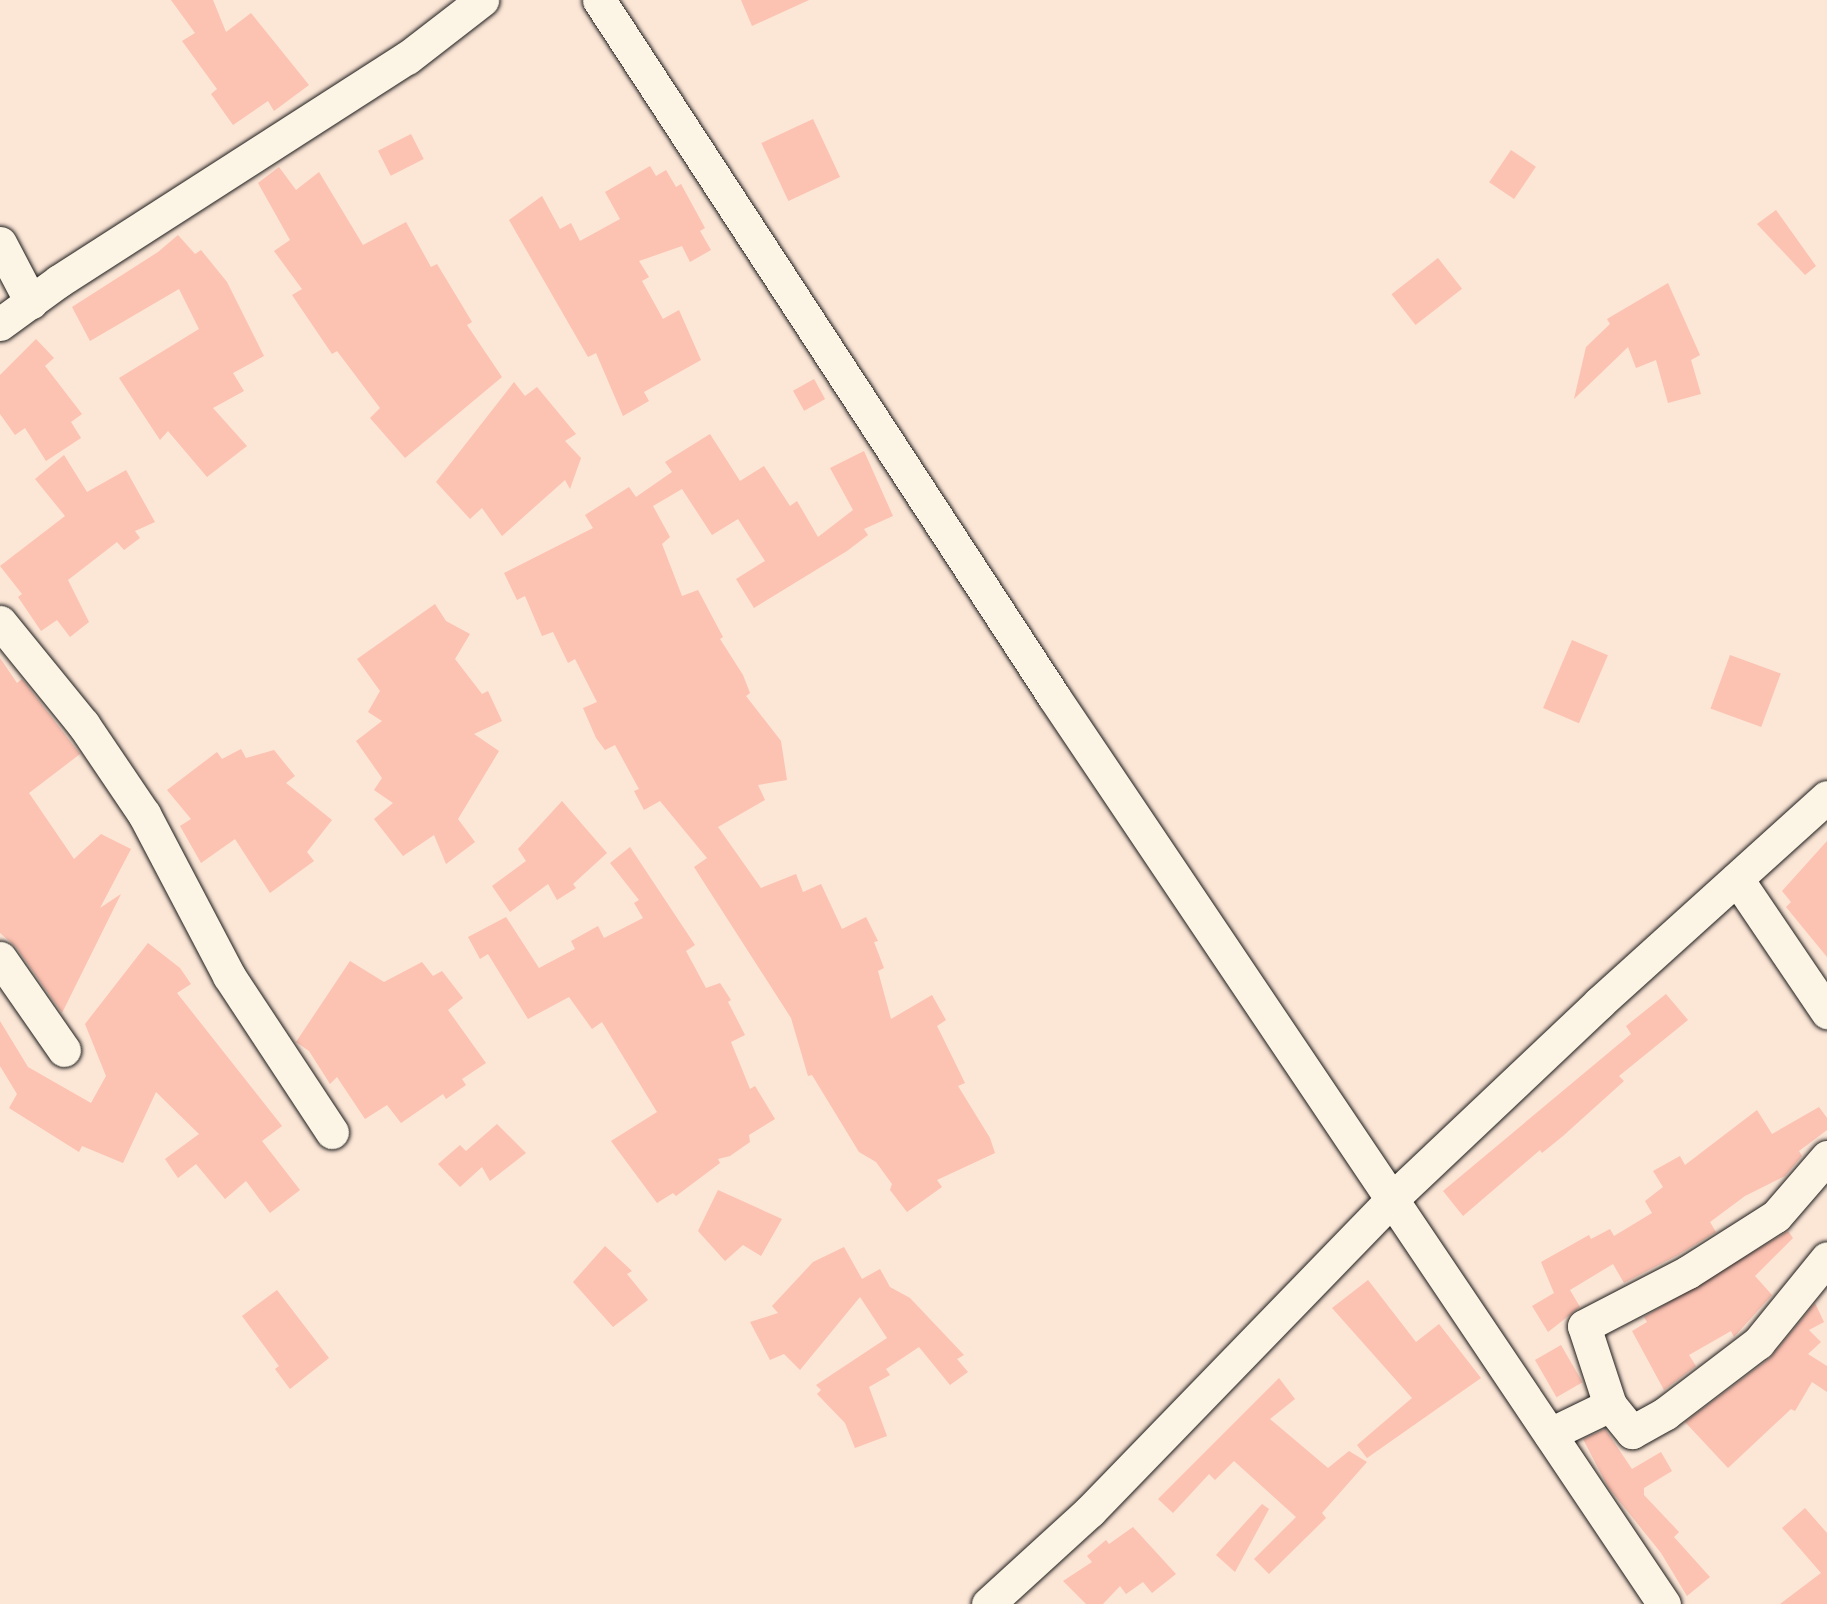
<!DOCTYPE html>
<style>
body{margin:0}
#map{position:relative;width:1827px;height:1604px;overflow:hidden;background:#fce6d6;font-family:"Comic Neue",sans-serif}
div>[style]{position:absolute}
.building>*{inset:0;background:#fcc2b2;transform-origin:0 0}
.roads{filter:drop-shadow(0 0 2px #1c1c1c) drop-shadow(0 0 2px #1c1c1c)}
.minor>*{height:33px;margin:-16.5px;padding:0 16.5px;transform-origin:16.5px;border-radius:16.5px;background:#fcf5e5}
span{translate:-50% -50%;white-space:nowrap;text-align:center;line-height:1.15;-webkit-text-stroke:5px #fcf5e5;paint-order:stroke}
</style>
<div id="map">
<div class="building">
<i style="clip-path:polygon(171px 0,213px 0,226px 32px,251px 13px,309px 85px,274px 111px,268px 101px,233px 125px,211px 94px,217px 89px,182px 41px,195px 33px)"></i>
<i style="clip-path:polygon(741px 0,809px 0,752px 26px)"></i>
<i style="left:813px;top:119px;width:64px;height:57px;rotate:65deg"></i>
<i style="left:411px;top:134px;width:28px;height:37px;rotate:63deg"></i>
<i style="left:1511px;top:150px;width:30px;height:39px;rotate:34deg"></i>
<i style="clip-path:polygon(650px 166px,656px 176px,666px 170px,676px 187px,681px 184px,705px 228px,700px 231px,711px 250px,690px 262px,682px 246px,639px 261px,649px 277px,642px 281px,663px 319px,679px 310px,701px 360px,644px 392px,649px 401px,623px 416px,596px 353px,588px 357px,509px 220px,542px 196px,560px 229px,571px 223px,580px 241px,620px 219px,605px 192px)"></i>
<i style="clip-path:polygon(279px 167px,296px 190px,319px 172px,363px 245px,406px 222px,431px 267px,437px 264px,460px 302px,472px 322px,467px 325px,502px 377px,405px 458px,370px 418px,380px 408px,337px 351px,332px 354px,292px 295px,302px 289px,274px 251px,290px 240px,258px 183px)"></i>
<i style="clip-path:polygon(1776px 210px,1816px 266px,1805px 275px,1757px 224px)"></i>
<i style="clip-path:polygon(178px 235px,195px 254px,201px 250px,227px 282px,264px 356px,233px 373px,244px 391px,213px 408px,247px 446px,207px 477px,168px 431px,160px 440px,119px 378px,199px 329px,179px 289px,90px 341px,72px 307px,158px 252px)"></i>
<i style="left:1438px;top:258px;width:39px;height:59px;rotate:52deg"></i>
<i style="clip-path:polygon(1668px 283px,1700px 355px,1691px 360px,1701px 394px,1668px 403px,1656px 360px,1636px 368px,1628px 347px,1574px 399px,1586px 347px,1610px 324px,1607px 319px)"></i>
<i style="clip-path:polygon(36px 339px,54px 358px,45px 366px,82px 414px,71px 422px,81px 438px,46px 461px,25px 428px,15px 435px,0 414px,0 375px)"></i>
<i style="left:814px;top:379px;width:23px;height:24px;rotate:61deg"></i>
<i style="clip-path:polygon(514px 382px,525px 396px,537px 387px,576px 434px,565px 441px,581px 458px,570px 489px,565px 480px,502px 536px,482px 508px,470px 519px,436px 482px)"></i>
<i style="clip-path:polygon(710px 434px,740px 481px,764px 466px,790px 506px,797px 501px,818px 537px,853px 510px,830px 468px,864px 451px,893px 516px,864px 529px,868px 535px,847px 551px,754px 608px,736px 579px,765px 561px,738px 519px,712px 535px,682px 489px,653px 506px,670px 537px,662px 544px,682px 596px,698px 590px,723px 637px,720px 639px,743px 675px,750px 693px,746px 696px,781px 741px,787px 780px,758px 785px,765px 800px,718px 827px,761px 888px,796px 874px,803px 892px,821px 884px,842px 929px,866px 917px,878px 941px,874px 942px,884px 968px,878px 971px,891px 1019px,932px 995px,946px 1020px,937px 1026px,965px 1083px,958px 1086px,990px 1138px,995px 1153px,937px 1180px,942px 1187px,907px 1212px,890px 1190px,892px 1184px,876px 1162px,859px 1152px,812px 1075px,808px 1076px,791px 1018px,694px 867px,707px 858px,660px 801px,644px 810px,634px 791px,639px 789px,615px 745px,605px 750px,596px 738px,583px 708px,597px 702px,575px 659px,568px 663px,553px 632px,542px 636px,525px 596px,517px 600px,504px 573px,593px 528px,585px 515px,629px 487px,636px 497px,672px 472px,665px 462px)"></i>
<i style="clip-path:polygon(64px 455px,87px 492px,126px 470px,155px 522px,135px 531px,140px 538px,124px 550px,117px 542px,68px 580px,89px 622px,70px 637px,57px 620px,41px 631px,18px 597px,22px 594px,0 566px,65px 516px,35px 479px)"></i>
<i style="clip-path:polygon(435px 604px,446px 621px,470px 634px,455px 659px,482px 694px,488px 691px,502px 721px,474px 734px,499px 751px,458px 819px,475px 842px,446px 864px,434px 835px,403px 856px,374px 819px,393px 803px,374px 790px,382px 778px,356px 741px,382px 721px,368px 712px,380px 691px,357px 659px)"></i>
<i style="left:1572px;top:640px;width:39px;height:74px;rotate:23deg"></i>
<i style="left:1730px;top:655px;width:54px;height:57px;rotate:20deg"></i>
<i style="clip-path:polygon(0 658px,17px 683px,22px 679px,80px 754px,29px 793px,74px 859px,101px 834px,131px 849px,100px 908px,121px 894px,62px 1013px,16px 947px,0 933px)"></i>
<i style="clip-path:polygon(241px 749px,246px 758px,274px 750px,295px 776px,286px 783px,332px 820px,307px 852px,314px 861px,270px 893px,235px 839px,201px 863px,180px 826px,191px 819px,167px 790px,217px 752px,222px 759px)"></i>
<i style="clip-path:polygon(562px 801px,607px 853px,573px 884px,576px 888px,557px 900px,548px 884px,510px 912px,492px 886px,526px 861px,518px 849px)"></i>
<i style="clip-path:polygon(1827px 841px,1827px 957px,1786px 907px,1791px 902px,1782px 891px)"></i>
<i style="clip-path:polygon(630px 847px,695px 945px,686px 951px,706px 988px,720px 983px,731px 1000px,728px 1002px,745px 1035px,731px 1042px,750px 1089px,755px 1086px,775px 1119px,749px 1135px,750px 1142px,730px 1156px,718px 1159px,720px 1163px,676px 1196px,673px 1193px,657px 1203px,611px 1141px,657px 1112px,602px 1022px,592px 1029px,569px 997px,528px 1019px,488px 954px,480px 959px,468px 937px,506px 917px,539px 968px,575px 949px,571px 941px,598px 926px,604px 938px,643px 918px,634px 903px,639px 900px,610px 863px)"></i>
<i style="clip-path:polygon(148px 943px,180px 968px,191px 984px,177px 993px,282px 1126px,262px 1141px,300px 1190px,270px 1213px,246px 1181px,225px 1199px,196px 1164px,178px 1178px,165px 1159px,199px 1134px,156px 1092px,123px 1163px,82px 1146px,79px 1152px,9px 1108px,17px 1094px,0 1066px,0 1021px,28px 1067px,91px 1103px,106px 1076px,85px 1024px)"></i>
<i style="clip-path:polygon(350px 961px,384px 982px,422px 962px,433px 976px,442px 971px,463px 998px,448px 1010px,486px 1063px,462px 1079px,466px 1085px,446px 1099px,443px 1094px,401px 1123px,387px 1105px,365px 1119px,337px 1077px,330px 1084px,309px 1051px,296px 1042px)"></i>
<i style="clip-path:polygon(1666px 994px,1688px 1020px,1619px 1076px,1624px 1081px,1563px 1136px,1542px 1153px,1540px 1150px,1463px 1216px,1443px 1191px,1631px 1034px,1626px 1026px)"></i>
<i style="clip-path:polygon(1819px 1107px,1827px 1118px,1827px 1130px,1799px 1151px,1802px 1156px,1785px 1176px,1745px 1196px,1710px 1222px,1716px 1232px,1678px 1255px,1624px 1283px,1613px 1264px,1570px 1290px,1580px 1307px,1548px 1332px,1532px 1306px,1554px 1293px,1541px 1262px,1589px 1235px,1591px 1239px,1610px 1229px,1614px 1236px,1652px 1213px,1645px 1201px,1663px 1187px,1653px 1171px,1680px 1156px,1685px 1165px,1757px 1110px,1772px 1134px)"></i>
<i style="clip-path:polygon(497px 1124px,526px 1153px,490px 1181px,482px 1167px,460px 1187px,438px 1164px,460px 1145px,466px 1151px)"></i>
<i style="clip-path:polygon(718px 1190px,782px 1219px,761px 1256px,743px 1245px,725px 1261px,698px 1231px)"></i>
<i style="clip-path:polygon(1788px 1231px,1793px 1238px,1755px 1276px,1772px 1295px,1734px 1337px,1731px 1331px,1689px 1355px,1696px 1366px,1664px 1390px,1632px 1331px,1647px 1322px,1644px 1317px)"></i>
<i style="clip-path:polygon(605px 1246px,632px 1271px,627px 1274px,648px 1300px,613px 1327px,573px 1282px)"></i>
<i style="clip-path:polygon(844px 1247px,862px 1279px,880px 1269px,890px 1287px,910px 1298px,964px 1355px,957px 1359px,968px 1372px,950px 1385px,919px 1347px,886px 1369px,890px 1375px,869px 1387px,887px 1436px,855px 1448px,845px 1423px,817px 1394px,821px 1390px,816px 1385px,887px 1338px,860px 1297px,800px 1370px,784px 1354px,770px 1360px,750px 1322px,778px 1313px,772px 1306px,813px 1262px)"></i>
<i style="clip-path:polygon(1368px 1280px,1416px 1342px,1439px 1324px,1481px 1378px,1367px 1458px,1357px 1445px,1412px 1398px,1332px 1308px)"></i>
<i style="clip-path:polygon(277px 1290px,329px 1358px,290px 1389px,275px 1369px,279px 1366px,242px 1316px)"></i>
<i style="clip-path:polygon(1815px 1303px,1824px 1322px,1809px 1330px,1821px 1342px,1808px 1354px,1827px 1366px,1827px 1392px,1812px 1382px,1795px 1411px,1791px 1409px,1728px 1468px,1685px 1422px,1770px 1358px)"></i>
<i style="left:1561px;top:1345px;width:43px;height:30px;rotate:60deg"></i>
<i style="clip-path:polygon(1279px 1378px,1295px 1399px,1270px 1419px,1328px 1468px,1349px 1451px,1367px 1462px,1322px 1513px,1326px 1518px,1269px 1574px,1254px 1559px,1296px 1517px,1234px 1461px,1215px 1480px,1209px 1474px,1173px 1513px,1158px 1499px)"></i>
<i style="clip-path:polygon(1605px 1429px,1632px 1469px,1661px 1452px,1672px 1471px,1644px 1488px,1644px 1495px,1679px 1532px,1674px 1537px,1710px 1577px,1687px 1596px,1661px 1553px,1608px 1487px,1583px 1439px)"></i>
<i style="clip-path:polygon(1262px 1504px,1269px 1509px,1235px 1572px,1216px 1555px)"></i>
<i style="clip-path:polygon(1805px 1508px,1827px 1533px,1827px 1604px,1780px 1604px,1821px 1573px,1782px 1528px)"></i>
<i style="clip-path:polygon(1133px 1527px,1176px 1574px,1152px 1593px,1143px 1582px,1126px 1594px,1120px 1586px,1103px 1604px,1086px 1604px,1063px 1581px,1092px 1562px,1087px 1556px,1106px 1540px,1109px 1544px)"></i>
</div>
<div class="roads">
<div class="minor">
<i style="left:599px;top:0;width:832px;rotate:56.86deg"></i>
<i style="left:1054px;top:697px;width:1093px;rotate:56.08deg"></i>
<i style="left:0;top:243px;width:67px;rotate:62.3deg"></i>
<i style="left:0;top:324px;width:73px;rotate:-36.1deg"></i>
<i style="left:59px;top:281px;width:413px;rotate:-32.7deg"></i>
<i style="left:407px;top:58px;width:95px;rotate:-37.7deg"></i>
<i style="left:0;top:622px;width:132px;rotate:50.9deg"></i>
<i style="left:83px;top:724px;width:109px;rotate:55.9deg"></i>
<i style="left:144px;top:814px;width:183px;rotate:62.3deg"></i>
<i style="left:229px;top:976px;width:187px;rotate:56.6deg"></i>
<i style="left:1737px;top:879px;width:161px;rotate:55.9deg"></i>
<i style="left:0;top:958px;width:112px;rotate:55.2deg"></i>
<i style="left:1610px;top:1405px;width:83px;rotate:-108.2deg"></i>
<i style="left:1584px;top:1326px;width:117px;rotate:-27.4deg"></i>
<i style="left:1688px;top:1272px;width:104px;rotate:-32.5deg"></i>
<i style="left:1776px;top:1216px;width:78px;rotate:-49.2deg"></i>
<i style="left:1550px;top:1434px;width:67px;rotate:-25.8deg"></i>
<i style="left:1610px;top:1405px;width:35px;rotate:51deg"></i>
<i style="left:1632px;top:1432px;width:39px;rotate:-29deg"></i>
<i style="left:1666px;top:1413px;width:116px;rotate:-37.3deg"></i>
<i style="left:1758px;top:1343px;width:109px;rotate:-50.9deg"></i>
<i style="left:988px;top:1604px;width:138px;rotate:-42.4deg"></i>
<i style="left:1090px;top:1511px;width:436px;rotate:-45.9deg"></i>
<i style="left:1393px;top:1198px;width:284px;rotate:-43.4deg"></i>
<i style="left:1599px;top:1003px;width:307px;rotate:-42.1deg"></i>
</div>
</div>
</div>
